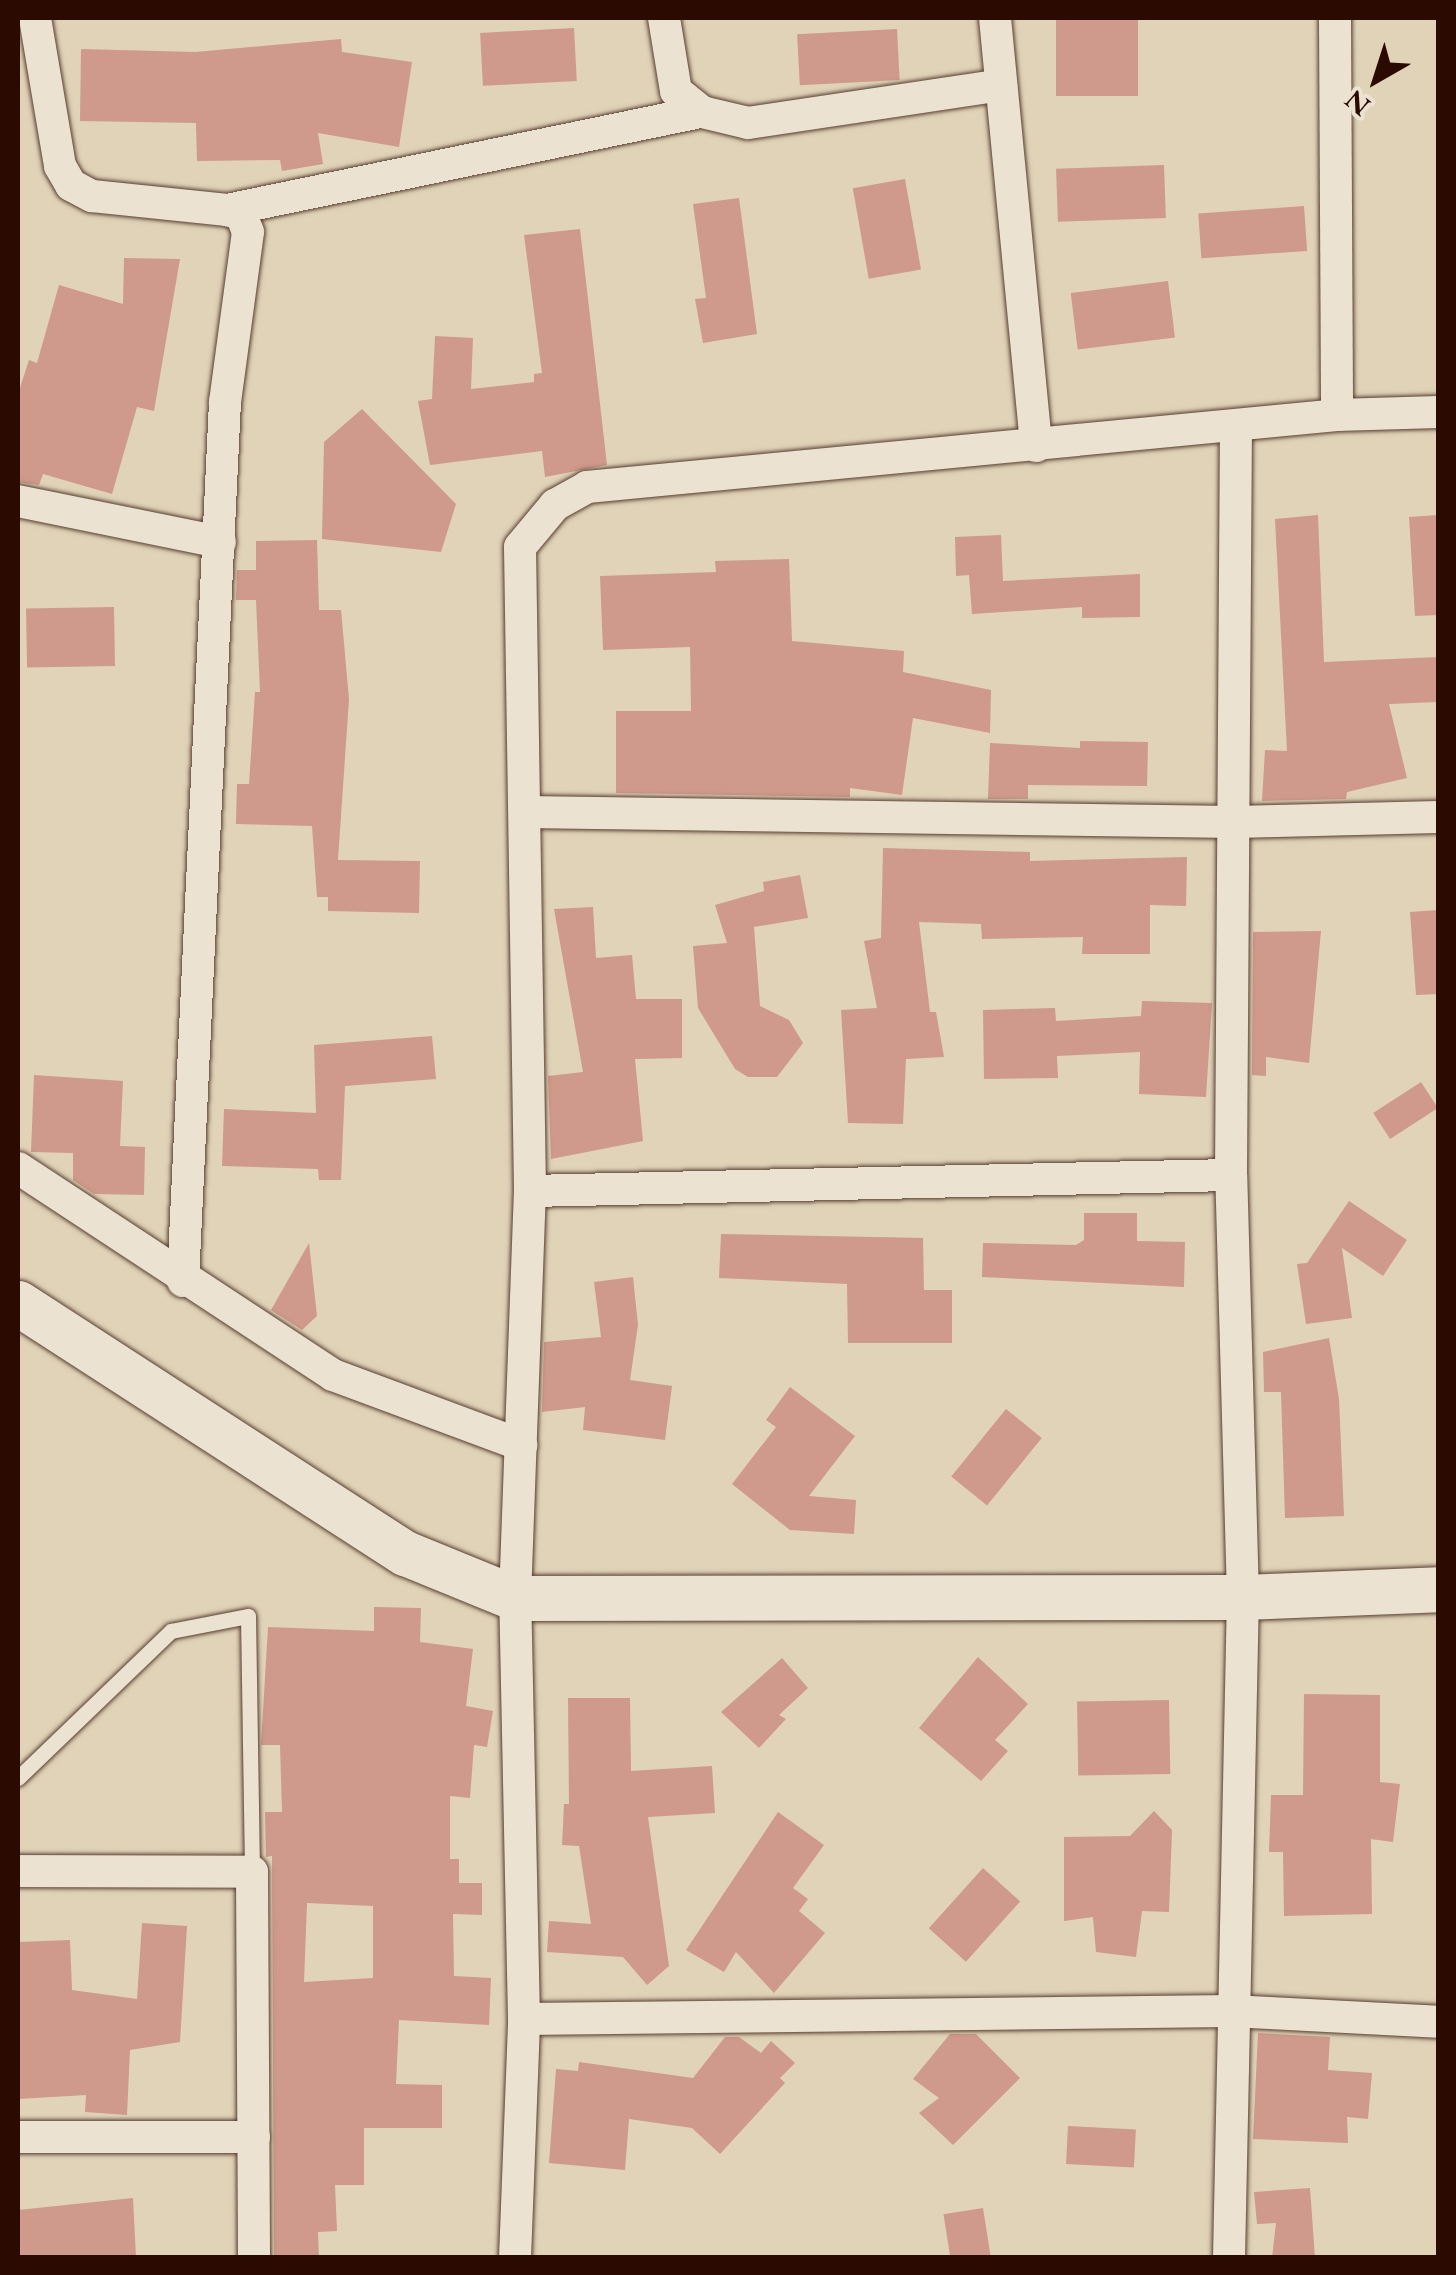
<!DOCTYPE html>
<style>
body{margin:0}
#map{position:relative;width:1456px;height:2275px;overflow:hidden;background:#e0d3b8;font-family:"EB Garamond",serif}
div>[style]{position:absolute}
.building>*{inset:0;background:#cf998b;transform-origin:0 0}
.roads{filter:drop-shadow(0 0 2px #583d2f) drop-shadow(0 0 2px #583d2f)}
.lane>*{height:15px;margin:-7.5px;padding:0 7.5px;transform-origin:7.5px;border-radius:7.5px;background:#ebe2d1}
.street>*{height:32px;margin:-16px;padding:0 16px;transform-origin:16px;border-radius:16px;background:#ebe2d1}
.secondary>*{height:45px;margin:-22.5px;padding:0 22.5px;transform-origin:22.5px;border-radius:22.5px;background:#ebe2d1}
span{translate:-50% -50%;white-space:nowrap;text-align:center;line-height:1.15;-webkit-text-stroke:10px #ebe2d1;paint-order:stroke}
.frame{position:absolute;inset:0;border:20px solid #2b0b01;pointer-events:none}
.north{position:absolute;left:1326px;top:30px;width:100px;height:100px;-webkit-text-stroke:8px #ebe2d1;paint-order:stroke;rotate:219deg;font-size:28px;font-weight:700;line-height:40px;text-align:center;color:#2b0b01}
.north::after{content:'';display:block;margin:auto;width:35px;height:45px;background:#2b0b01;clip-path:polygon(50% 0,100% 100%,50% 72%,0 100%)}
</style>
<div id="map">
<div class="building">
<i style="left:1056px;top:18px;width:82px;height:78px"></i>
<i style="left:574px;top:28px;width:53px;height:94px;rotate:87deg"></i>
<i style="left:897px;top:29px;width:51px;height:100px;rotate:87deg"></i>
<i style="clip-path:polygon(341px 39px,342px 52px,412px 62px,399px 147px,318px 133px,323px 164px,282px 171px,280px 160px,197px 161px,196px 123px,80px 121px,81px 49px,195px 52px)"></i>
<i style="left:1164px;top:165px;width:53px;height:108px;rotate:88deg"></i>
<i style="left:905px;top:179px;width:92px;height:53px;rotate:80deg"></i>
<i style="clip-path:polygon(739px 198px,757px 334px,703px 343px,695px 299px,706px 298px,693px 204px)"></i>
<i style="left:1304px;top:206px;width:45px;height:106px;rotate:86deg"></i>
<i style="clip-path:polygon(580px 229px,607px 465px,545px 477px,542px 451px,430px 465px,418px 401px,432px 399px,435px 336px,473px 338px,471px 389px,534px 382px,534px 374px,542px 373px,524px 235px)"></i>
<i style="clip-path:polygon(124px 258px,180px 259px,154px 411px,137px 407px,112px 494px,43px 474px,39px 485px,18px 482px,18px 394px,29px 360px,37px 363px,59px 285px,123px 304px)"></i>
<i style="left:1168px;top:281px;width:57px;height:98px;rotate:83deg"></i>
<i style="clip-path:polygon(362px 409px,456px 504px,441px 552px,322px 539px,324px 442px)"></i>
<i style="clip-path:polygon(1318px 515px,1324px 662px,1438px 657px,1438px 702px,1389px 704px,1407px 778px,1347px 792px,1346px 799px,1262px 801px,1265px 750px,1287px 751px,1275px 519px)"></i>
<i style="clip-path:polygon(1438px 515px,1438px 615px,1415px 616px,1409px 517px)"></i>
<i style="clip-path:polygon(1001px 535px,1003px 581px,1140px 574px,1140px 617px,1082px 618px,1082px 607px,972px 614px,969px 575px,956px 576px,955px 537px)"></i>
<i style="clip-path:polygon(317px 540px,319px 610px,341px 610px,349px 699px,338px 860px,420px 861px,419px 913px,328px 911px,328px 897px,317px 897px,312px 826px,236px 824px,237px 784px,249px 784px,255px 692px,260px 692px,256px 600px,236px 600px,237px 570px,256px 570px,256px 541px)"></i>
<i style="clip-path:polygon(789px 559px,792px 641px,904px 651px,903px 672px,991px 690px,990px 733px,913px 718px,902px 795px,850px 788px,850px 797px,616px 793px,616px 711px,691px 711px,690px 647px,603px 650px,600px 576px,716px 572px,715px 561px)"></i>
<i style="left:114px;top:607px;width:59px;height:88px;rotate:89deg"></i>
<i style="clip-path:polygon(1080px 741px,1148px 742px,1147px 786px,1028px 785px,1028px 799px,988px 799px,990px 743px,1080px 748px)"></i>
<i style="clip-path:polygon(883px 848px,1030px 852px,1030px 861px,1187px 857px,1186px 906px,1150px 905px,1150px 954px,1082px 954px,1083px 937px,982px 939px,981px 924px,919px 922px,930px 1012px,936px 1012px,944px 1057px,906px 1059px,903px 1124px,848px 1123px,841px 1010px,877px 1008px,864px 941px,881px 938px)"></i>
<i style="clip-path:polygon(800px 875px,808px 918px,754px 927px,760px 1006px,789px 1020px,803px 1043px,777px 1077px,748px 1077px,735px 1069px,698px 1008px,693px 946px,727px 943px,715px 905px,764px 891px,763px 882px)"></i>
<i style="clip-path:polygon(593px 907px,596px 958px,632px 955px,636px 999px,682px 999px,682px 1058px,635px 1059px,643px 1141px,551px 1159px,548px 1076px,583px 1072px,554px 909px)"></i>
<i style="clip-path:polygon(1438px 910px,1438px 994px,1416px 995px,1410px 912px)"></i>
<i style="clip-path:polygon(1321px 931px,1309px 1063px,1266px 1057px,1266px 1076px,1252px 1075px,1253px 932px)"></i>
<i style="clip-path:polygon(1142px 1001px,1212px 1003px,1206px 1097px,1139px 1094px,1140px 1052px,1057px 1056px,1058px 1078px,984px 1079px,983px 1010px,1055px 1008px,1056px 1021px,1141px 1016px)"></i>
<i style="clip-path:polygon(432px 1036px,436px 1079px,345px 1086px,341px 1180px,319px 1180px,318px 1169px,222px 1166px,224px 1109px,316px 1113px,314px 1045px)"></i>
<i style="clip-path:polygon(34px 1075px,123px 1081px,120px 1146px,145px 1147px,144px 1195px,94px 1194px,73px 1180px,73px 1153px,31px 1152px)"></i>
<i style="left:1421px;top:1082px;width:31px;height:57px;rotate:57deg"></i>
<i style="clip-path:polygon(1349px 1201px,1407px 1240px,1383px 1276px,1342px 1248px,1352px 1318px,1306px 1324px,1297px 1264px,1307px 1263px)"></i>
<i style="clip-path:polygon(1084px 1213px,1137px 1213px,1137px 1241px,1185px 1242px,1184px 1287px,982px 1277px,983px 1243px,1076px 1245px,1084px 1240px)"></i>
<i style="clip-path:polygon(721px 1234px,923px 1238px,924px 1290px,952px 1290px,952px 1343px,848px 1343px,847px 1284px,719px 1278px)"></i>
<i style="clip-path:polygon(309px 1243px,317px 1316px,302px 1330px,271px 1310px)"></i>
<i style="clip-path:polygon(633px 1277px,638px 1325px,630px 1380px,672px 1386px,665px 1440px,583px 1430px,585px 1407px,542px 1412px,544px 1342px,601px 1337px,594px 1282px)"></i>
<i style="clip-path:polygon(1329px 1338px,1339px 1399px,1344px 1516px,1285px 1518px,1281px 1392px,1264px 1392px,1263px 1352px)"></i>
<i style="clip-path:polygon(790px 1387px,855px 1436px,809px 1496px,856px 1500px,854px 1534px,790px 1530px,732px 1484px,776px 1427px,766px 1420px)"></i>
<i style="left:1006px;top:1409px;width:46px;height:87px;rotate:39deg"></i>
<i style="clip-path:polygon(evenodd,374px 1607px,421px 1608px,420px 1642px,473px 1649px,466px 1706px,493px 1711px,487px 1747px,474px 1745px,470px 1798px,450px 1796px,450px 1859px,459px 1859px,459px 1883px,482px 1883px,482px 1915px,453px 1914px,454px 1976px,491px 1978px,489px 2025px,399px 2020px,396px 2084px,442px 2085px,442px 2128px,364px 2128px,364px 2185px,335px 2185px,337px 2231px,318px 2232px,319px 2258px,274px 2258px,272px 1856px,266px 1857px,265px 1812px,282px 1812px,280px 1745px,261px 1745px,268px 1627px,374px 1631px,374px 1607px,307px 1903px,373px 1906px,373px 1978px,304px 1982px,307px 1903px)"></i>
<i style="clip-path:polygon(978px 1657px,1028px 1704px,995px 1740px,1008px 1751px,981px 1781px,919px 1728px)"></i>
<i style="clip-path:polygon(782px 1658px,808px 1688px,779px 1715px,786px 1719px,759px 1748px,721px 1712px)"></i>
<i style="clip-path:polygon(1304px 1694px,1380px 1695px,1380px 1782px,1400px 1784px,1393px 1842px,1371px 1839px,1372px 1914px,1284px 1916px,1283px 1852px,1269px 1852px,1271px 1795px,1303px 1795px)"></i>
<i style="clip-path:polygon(568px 1698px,630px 1698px,631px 1771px,712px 1766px,715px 1813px,648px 1817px,669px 1966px,647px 1985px,623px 1957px,547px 1952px,549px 1921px,591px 1924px,579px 1846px,562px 1845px,564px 1804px,569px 1804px)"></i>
<i style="left:1169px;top:1700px;width:74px;height:92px;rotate:89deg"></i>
<i style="clip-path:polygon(1154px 1811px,1172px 1830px,1169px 1912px,1142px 1911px,1136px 1957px,1096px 1952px,1093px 1917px,1064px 1921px,1064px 1837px,1130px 1836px)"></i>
<i style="clip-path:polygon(778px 1812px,824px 1845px,793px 1888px,808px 1899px,799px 1911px,825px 1933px,774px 1993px,736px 1952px,724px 1972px,686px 1950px)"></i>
<i style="left:983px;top:1868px;width:50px;height:81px;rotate:42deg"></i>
<i style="clip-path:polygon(142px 1923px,187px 1926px,180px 2042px,130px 2050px,127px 2115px,85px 2112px,86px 2095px,18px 2099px,18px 1942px,70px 1940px,72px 1990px,137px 1999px)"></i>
<i style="clip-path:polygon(1258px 2033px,1330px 2037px,1328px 2070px,1372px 2073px,1368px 2119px,1347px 2117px,1348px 2143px,1253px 2139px)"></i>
<i style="clip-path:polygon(950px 2034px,976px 2034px,1020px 2078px,953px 2145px,919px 2113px,939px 2098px,913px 2079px)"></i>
<i style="clip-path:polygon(725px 2037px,739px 2037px,761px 2053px,771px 2041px,795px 2063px,780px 2078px,785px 2083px,720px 2154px,692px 2128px,629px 2119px,625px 2170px,549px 2163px,556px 2069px,578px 2071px,579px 2062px,693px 2078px)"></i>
<i style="left:1068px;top:2126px;width:68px;height:38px;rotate:3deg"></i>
<i style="clip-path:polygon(1310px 2188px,1315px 2258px,1272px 2258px,1276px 2223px,1257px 2224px,1254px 2192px)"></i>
<i style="clip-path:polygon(133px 2198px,136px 2258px,18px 2258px,18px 2210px)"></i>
<i style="left:983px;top:2208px;width:51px;height:40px;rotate:81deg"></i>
</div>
<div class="roads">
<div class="lane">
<i style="left:18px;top:1778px;width:212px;rotate:-43.9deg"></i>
<i style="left:171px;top:1631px;width:78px;rotate:-11deg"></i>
<i style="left:248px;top:1616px;width:256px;rotate:89.1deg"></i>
</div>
<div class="street">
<i style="left:35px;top:18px;width:150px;rotate:80.4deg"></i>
<i style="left:60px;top:166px;width:22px;rotate:60deg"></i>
<i style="left:71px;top:185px;width:24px;rotate:28deg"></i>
<i style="left:92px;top:196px;width:136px;rotate:5.9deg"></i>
<i style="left:227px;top:210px;width:15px;rotate:16deg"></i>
<i style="left:241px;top:214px;width:19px;rotate:69deg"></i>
<i style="left:248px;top:232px;width:172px;rotate:97.7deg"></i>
<i style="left:225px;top:402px;width:880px;rotate:92.74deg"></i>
<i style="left:664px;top:18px;width:74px;rotate:80.7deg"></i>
<i style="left:676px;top:91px;width:33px;rotate:39deg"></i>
<i style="left:702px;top:112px;width:47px;rotate:13.4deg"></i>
<i style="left:748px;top:123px;width:256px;rotate:-8.5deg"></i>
<i style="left:995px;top:18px;width:430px;rotate:84.5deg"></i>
<i style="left:1335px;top:18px;width:397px;rotate:89.7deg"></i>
<i style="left:227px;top:210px;width:485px;rotate:-11.7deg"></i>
<i style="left:18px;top:501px;width:206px;rotate:11.5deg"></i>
<i style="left:525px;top:812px;width:710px;rotate:0.81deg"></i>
<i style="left:1235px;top:822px;width:203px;rotate:-1.4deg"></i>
<i style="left:18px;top:1168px;width:377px;rotate:33.3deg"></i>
<i style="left:333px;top:1375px;width:201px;rotate:20.4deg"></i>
<i style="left:530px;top:1191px;width:701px;rotate:-1.31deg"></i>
<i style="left:18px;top:1871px;width:234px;rotate:0.2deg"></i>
<i style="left:252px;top:1872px;width:386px;rotate:89.7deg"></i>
<i style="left:524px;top:2019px;width:707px;rotate:-0.65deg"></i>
<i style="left:1231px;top:2011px;width:207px;rotate:3deg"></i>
<i style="left:18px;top:2137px;width:236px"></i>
<i style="left:515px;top:2258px;width:239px;rotate:-87.8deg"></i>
<i style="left:524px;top:2019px;width:421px;rotate:-91.2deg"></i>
<i style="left:515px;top:1598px;width:407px;rotate:-87.9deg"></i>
<i style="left:530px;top:1191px;width:644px;rotate:-90.89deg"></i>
<i style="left:520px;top:547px;width:55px;rotate:-50.2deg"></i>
<i style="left:555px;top:505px;width:37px;rotate:-29deg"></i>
<i style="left:587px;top:487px;width:753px;rotate:-5.48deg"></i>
<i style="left:1337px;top:415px;width:101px;rotate:-1.7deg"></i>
<i style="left:1229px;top:2258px;width:661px;rotate:-88.79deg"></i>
<i style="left:1243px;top:1597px;width:422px;rotate:-91.6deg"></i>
<i style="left:1231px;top:1175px;width:747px;rotate:-89.62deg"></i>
</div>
<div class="secondary">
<i style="left:18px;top:1303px;width:461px;rotate:32.9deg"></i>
<i style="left:405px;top:1553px;width:119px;rotate:22.2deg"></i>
<i style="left:515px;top:1598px;width:728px;rotate:-0.08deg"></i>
<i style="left:1243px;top:1597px;width:195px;rotate:-2.3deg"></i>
</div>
</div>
<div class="frame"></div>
<div class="north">N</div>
</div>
